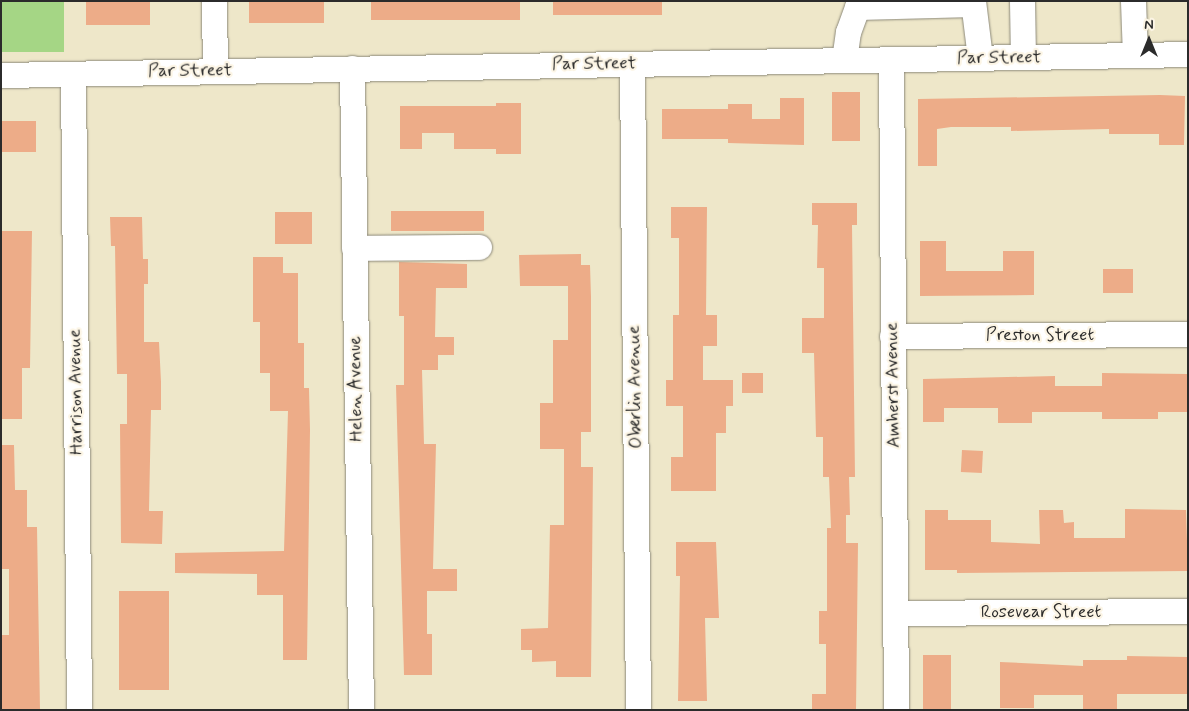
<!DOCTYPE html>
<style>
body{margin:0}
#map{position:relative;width:1189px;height:711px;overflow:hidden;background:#eee7c9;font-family:Mynerve,sans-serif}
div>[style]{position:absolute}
.green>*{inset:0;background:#a5d685;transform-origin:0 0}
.building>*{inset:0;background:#edac88;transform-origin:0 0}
.roads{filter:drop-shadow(0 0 1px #8c897a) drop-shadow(0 0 1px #8c897a)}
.minor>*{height:25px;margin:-12.5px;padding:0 12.5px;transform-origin:12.5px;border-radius:12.5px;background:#fff}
span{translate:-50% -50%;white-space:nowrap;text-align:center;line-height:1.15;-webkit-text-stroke:4.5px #fcf5e5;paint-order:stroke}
.street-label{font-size:18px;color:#2b2b2b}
.frame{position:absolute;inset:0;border:2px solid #2b2b2b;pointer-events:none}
.north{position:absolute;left:1124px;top:15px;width:50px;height:50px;-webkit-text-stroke:4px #fcf5e5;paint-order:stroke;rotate:0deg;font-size:14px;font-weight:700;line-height:20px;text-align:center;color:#2b2b2b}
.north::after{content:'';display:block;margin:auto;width:18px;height:22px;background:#2b2b2b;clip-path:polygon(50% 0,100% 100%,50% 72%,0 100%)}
</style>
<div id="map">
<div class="green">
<i style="left:1px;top:1px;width:63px;height:51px"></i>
</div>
<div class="building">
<i style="left:86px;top:1px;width:64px;height:24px"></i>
<i style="left:249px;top:1px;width:75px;height:22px"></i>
<i style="left:371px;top:1px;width:149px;height:19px"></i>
<i style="left:553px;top:1px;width:109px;height:14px"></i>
<i style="left:832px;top:92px;width:28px;height:49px"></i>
<i style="clip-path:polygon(1160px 95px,1185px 96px,1184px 145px,1159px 145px,1159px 134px,1109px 134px,1109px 129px,1011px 131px,1011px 127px,951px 127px,937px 129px,937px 166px,918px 166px,918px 99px)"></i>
<i style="clip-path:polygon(780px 98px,804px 98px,804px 145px,728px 143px,728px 139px,662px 139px,662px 109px,728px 109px,728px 104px,752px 104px,752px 119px,780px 119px)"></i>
<i style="clip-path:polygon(496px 103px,521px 103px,521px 154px,496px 154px,496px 149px,454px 149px,454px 133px,422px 133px,422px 149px,400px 149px,400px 106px,496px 106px)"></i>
<i style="left:1px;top:121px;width:35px;height:31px"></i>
<i style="clip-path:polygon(812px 203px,857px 203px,857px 225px,852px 225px,855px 477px,849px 477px,850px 515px,846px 515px,846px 543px,858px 543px,856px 710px,812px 710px,812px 694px,826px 694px,826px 644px,819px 644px,819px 611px,827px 611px,827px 528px,831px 528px,829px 477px,823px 477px,823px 437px,816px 437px,814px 353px,802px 353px,802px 318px,824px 318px,824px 268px,817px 268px,818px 225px,812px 225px)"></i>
<i style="clip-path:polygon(671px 207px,707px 207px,706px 315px,717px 315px,717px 346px,703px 346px,703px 380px,733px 380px,733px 406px,726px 406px,726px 433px,716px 433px,716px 491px,671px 491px,671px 457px,683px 457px,683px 406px,666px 406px,666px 380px,673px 380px,673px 315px,679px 315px,679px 238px,671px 238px)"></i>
<i style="left:484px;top:211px;width:20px;height:93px;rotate:90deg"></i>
<i style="left:275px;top:212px;width:37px;height:32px"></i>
<i style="clip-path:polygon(110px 217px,142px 217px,143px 259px,148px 259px,148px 284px,144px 284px,144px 342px,159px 342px,161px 382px,161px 410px,151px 410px,149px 511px,163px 511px,162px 544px,121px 543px,120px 424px,127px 424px,127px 374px,117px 374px,115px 246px,111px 246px)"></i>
<i style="clip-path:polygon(1px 231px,32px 231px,30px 368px,22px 368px,22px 419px,1px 419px)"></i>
<i style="clip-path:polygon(920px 241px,946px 241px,946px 271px,1003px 271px,1003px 251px,1034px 251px,1034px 295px,920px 296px)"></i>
<i style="clip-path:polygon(581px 254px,581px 265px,590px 265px,591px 297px,591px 432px,581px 432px,581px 467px,593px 467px,591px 677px,556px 677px,556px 661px,532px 662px,532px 650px,521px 650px,521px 629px,548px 628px,550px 525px,564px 525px,564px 449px,540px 449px,540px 403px,553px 403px,553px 340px,568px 340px,568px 286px,520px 286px,519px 255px)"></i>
<i style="clip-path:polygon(253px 257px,283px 257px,283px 273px,298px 273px,298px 343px,304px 343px,304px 388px,309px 388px,310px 430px,307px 660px,283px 660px,283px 595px,257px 595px,257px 574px,175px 573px,175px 553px,284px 551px,288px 411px,270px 411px,270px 373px,260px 373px,260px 322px,253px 322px)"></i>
<i style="clip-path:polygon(399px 262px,467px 264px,467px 288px,436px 288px,435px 337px,454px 337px,454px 355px,438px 355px,438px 370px,422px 370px,424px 444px,436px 444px,433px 569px,457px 569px,457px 591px,427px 591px,427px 634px,432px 634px,432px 675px,404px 675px,396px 385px,404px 385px,404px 316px,399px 316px)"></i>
<i style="left:1103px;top:269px;width:30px;height:24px"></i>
<i style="left:742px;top:373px;width:21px;height:20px"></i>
<i style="clip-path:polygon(1102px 373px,1188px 374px,1188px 412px,1158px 412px,1158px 419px,1102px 419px,1102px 412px,1032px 412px,1032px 423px,998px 423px,998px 408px,944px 408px,944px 422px,923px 422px,923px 379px,1055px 376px,1055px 386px,1102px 386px)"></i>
<i style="clip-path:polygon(1px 445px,14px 445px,15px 490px,27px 490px,27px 527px,37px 527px,40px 710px,1px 710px,1px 635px,9px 635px,9px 569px,1px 569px)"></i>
<i style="left:962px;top:450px;width:21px;height:22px;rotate:3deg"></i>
<i style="clip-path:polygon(1125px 509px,1186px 510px,1188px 571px,957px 573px,957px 570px,925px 570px,925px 510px,948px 510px,948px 520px,991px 520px,991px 542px,1040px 544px,1039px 510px,1063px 510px,1064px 523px,1074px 522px,1074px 538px,1125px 538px)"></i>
<i style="clip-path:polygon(676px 542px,716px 542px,719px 618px,705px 618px,707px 701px,678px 701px,680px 576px,676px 576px)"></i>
<i style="left:119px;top:591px;width:50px;height:99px"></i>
<i style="left:923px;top:655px;width:28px;height:54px"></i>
<i style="clip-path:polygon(1127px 656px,1188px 657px,1188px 694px,1117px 694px,1117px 710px,1083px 710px,1083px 695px,1034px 695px,1034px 708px,1000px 708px,1000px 662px,1083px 666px,1083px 660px,1127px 660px)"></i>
</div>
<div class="roads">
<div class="minor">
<i style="left:214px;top:1px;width:69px;rotate:89.2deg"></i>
<i style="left:973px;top:1px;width:57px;rotate:83deg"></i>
<i style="left:1022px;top:1px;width:56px;rotate:89deg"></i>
<i style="left:1133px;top:1px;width:54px;rotate:87.9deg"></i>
<i style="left:844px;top:60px;width:28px;rotate:-82deg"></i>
<i style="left:848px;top:32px;width:27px;rotate:-70deg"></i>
<i style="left:857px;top:7px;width:116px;rotate:-1.5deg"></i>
<i style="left:891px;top:60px;width:650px;rotate:89.56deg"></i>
<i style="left:632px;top:64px;width:646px;rotate:89.47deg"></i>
<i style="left:352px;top:68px;width:642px;rotate:89.2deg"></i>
<i style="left:73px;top:74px;width:636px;rotate:89.46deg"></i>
<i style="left:1px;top:75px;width:1187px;rotate:-1.01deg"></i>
<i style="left:354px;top:248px;width:125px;rotate:-0.5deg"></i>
<i style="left:892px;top:336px;width:296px;rotate:-0.4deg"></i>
<i style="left:895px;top:613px;width:293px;rotate:-0.4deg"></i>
</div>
</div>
<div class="street-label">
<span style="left:999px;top:58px;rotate:-1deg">Par Street</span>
<span style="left:594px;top:64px;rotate:-1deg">Par Street</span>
<span style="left:190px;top:71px;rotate:-1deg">Par Street</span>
<span style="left:1040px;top:335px">Preston Street</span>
<span style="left:893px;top:385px;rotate:-91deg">Amherst Avenue</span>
<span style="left:635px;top:387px;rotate:-91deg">Oberlin Avenue</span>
<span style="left:356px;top:389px;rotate:-91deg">Helen Avenue</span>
<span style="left:76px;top:392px;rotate:-91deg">Harrison Avenue</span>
<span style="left:1041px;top:612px">Rosevear Street</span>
</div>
<div class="frame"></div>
<div class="north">N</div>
</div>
